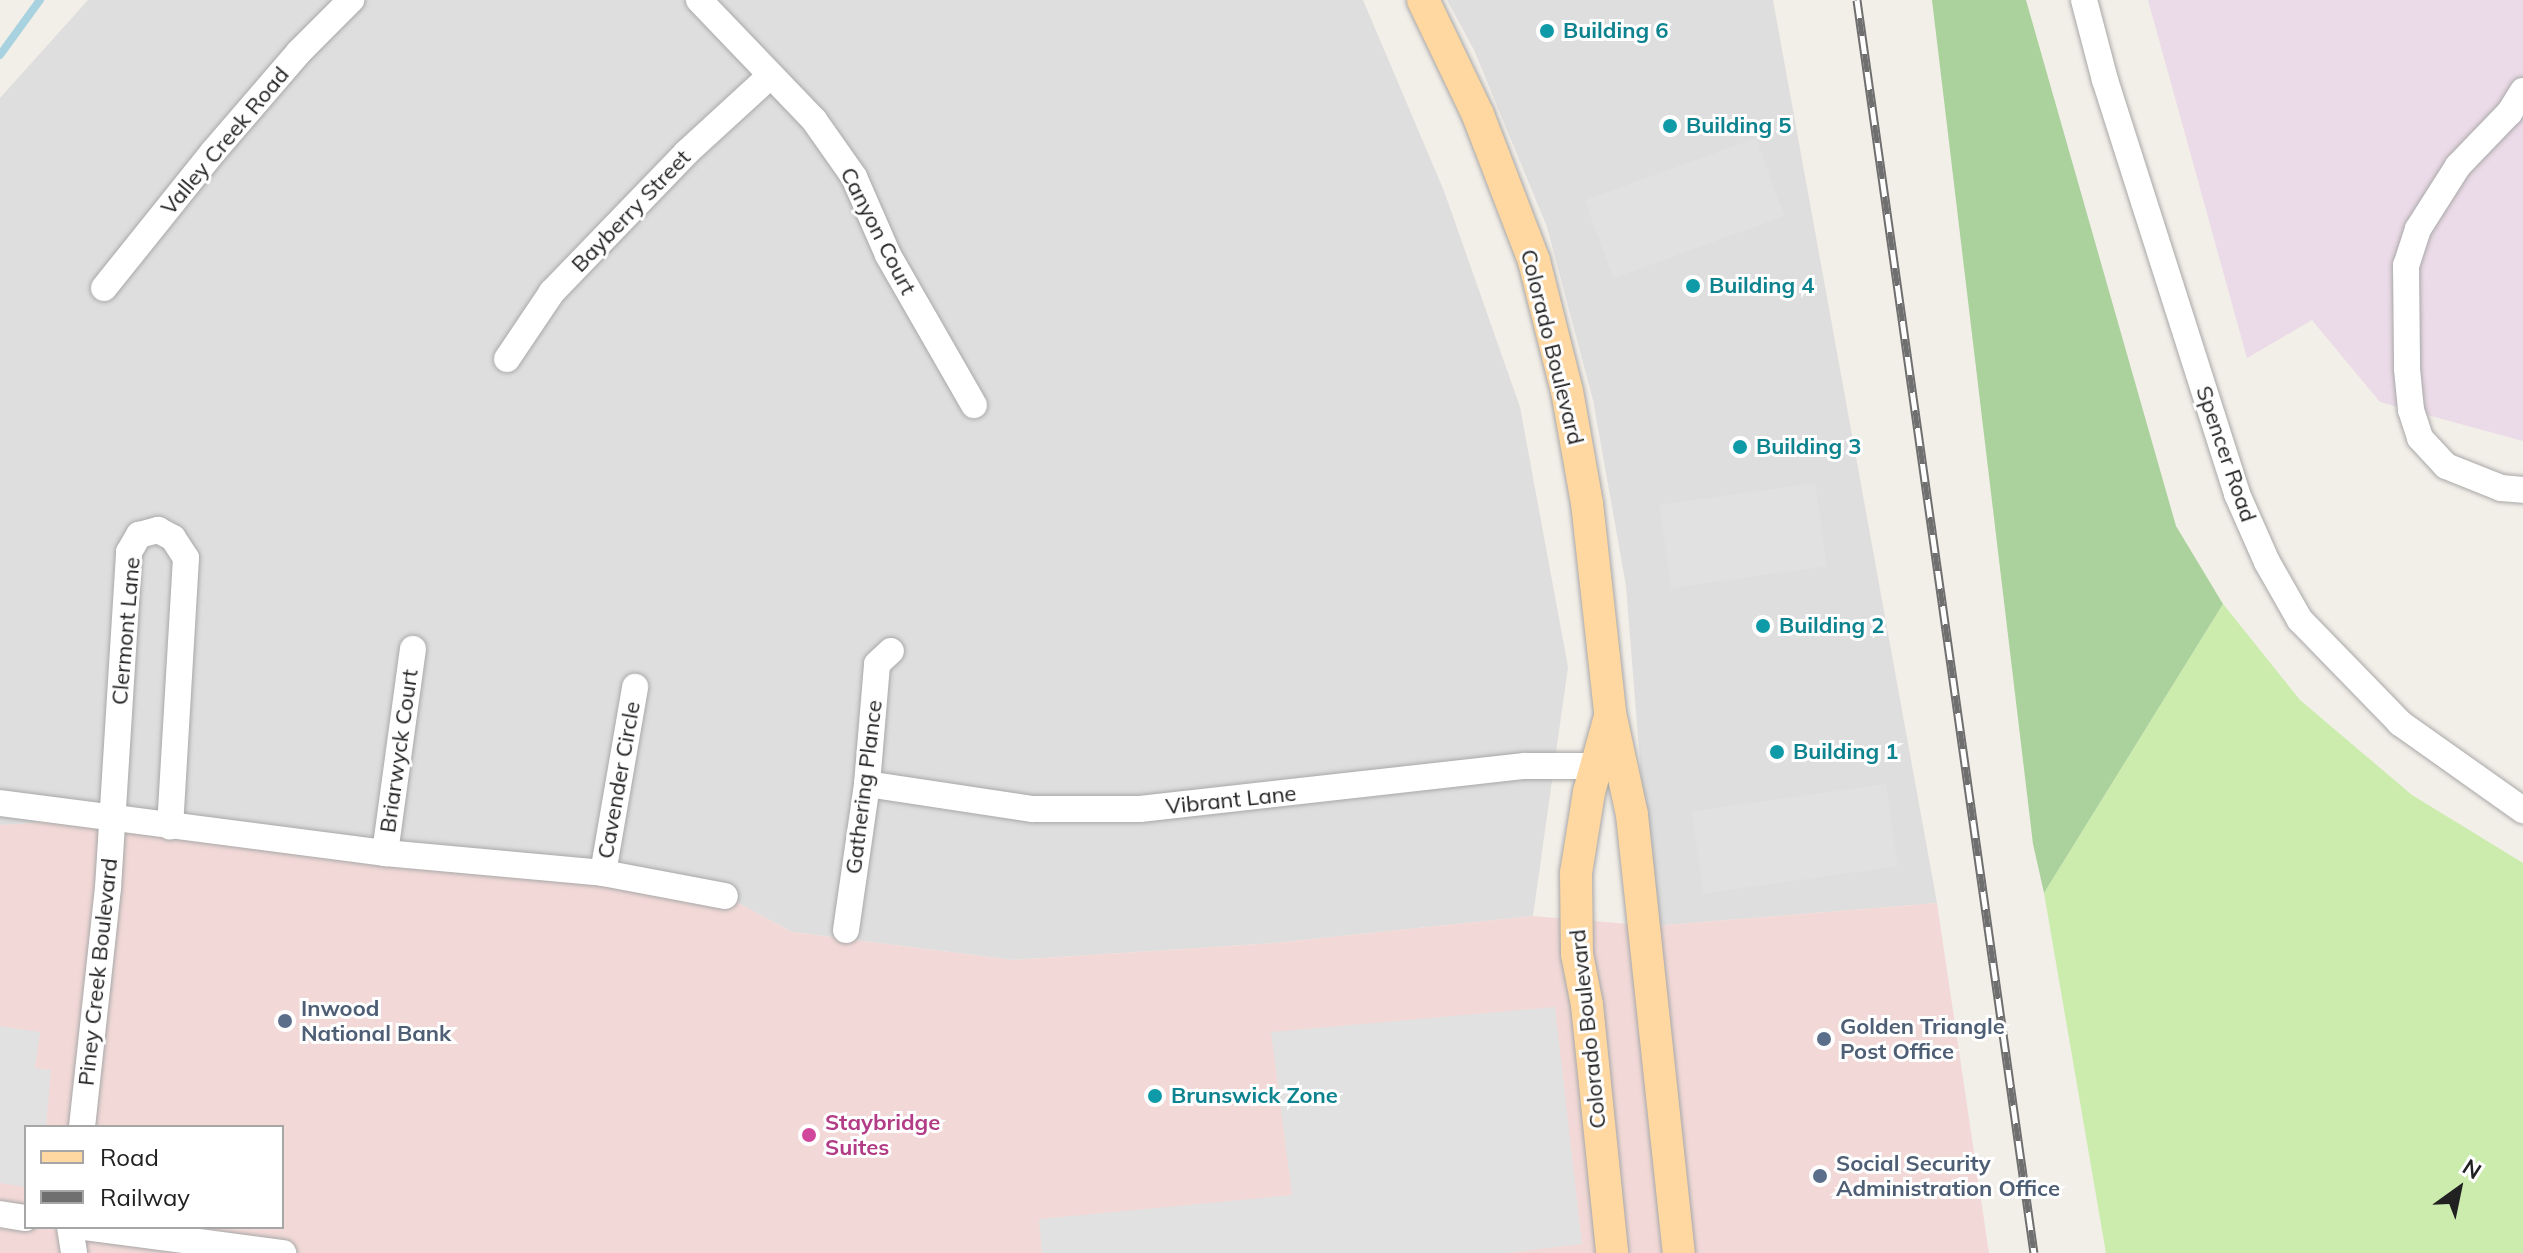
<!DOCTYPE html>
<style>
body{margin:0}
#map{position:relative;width:2523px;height:1253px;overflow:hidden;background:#f2eee8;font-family:Mulish,sans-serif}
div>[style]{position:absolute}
.residential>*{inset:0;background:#dfdede}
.commercial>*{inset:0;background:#f2d9d7}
.industrial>*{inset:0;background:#ebdae7}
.grass>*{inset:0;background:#ccecad}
.forest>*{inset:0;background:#abd29c}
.parking>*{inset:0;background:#e1e1e1;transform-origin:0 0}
.stream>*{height:8px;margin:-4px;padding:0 4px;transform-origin:4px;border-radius:4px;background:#a8d2e0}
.roads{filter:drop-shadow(0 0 2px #a8a8a8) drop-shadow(0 0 2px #a8a8a8)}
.minor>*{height:26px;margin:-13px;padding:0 13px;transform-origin:13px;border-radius:13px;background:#fff}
.major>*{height:32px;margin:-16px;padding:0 16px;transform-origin:16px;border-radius:16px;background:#fed7a1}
.rail>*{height:9px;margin-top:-4.5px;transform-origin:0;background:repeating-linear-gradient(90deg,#fff 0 18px,#6f6f6f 0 36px);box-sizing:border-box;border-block:2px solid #6f6f6f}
.dots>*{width:22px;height:22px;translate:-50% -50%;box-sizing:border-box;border:4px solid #fff;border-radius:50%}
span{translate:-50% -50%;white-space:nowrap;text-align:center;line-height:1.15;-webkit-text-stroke:6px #fff;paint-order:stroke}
.culture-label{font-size:22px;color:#0d838f;font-weight:700}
.left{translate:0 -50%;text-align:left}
.street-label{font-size:22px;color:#212121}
.service-label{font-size:22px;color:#4e5e75;font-weight:700}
.hotel-label{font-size:22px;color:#b23c85;font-weight:700}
.legend{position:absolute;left:24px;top:1125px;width:260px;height:104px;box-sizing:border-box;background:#fff;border:2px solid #a6a6a6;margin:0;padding:10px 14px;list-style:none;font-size:24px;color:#212121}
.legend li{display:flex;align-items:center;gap:16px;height:40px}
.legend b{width:40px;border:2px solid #a6a6a6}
.north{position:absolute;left:2419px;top:1149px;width:80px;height:80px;-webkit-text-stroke:6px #fff;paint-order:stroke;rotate:33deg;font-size:22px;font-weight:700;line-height:32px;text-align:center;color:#212121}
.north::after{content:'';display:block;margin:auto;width:28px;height:36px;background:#212121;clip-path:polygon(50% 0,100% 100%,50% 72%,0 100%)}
</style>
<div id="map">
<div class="residential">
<i style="clip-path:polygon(88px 0,1363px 0,1444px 191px,1520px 407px,1568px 667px,1533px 916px,1274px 943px,1013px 960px,792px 932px,725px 896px,113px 818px,0 825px,0 98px)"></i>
<i style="clip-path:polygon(1447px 0,1773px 0,1937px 903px,1653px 926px,1626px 586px,1593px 400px,1547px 227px,1474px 50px)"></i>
</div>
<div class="commercial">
<i style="clip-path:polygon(evenodd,113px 818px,725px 896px,792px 932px,1013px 960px,1274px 943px,1533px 916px,1653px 926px,1937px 903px,1989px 1253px,0 1253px,0 825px,113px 818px,26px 1127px,282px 1127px,282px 1227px,26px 1227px,26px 1127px)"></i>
</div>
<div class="industrial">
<i style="clip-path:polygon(2148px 0,2523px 0,2523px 441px,2380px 402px,2312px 320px,2247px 358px)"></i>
</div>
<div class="grass">
<i style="clip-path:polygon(2223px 604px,2300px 700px,2412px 795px,2523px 863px,2523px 1253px,2106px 1253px,2044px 893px)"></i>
</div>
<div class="forest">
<i style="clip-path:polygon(1932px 0,2026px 0,2176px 526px,2223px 604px,2044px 893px,2033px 844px)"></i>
</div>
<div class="parking">
<i style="left:1756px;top:138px;width:83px;height:182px;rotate:70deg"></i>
<i style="left:1815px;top:483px;width:84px;height:157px;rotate:82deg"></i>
<i style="left:1886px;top:784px;width:83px;height:196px;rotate:82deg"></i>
<i style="clip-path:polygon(1555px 1007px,1582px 1244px,1506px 1253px,1042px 1253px,1039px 1219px,1292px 1195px,1271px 1032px)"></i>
<i style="clip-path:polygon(0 1026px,40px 1032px,35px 1068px,51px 1070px,46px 1127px,26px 1127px,26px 1187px,0 1183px)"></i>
</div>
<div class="stream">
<i style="left:0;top:55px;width:68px;rotate:-54deg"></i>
</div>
<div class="roads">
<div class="minor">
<i style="left:699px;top:0;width:166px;rotate:46.2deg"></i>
<i style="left:814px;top:120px;width:70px;rotate:54.9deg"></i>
<i style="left:854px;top:177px;width:85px;rotate:66.4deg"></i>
<i style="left:888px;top:255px;width:173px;rotate:60.2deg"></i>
<i style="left:2084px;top:0;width:83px;rotate:75.3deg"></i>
<i style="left:2105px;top:80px;width:435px;rotate:72.3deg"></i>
<i style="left:2237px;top:494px;width:74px;rotate:66.2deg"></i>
<i style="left:2267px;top:562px;width:67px;rotate:60.4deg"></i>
<i style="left:2300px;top:620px;width:144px;rotate:45.8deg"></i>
<i style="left:2400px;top:723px;width:151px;rotate:35.3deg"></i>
<i style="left:2523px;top:91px;width:26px;rotate:122deg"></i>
<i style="left:2509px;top:113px;width:74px;rotate:133.9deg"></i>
<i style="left:2458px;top:166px;width:75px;rotate:122.4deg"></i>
<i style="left:2418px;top:229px;width:38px;rotate:108deg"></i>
<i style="left:2406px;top:265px;width:104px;rotate:89.4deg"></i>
<i style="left:2407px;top:369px;width:41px;rotate:84.4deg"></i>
<i style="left:2411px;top:410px;width:29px;rotate:72deg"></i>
<i style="left:2420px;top:438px;width:38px;rotate:47deg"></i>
<i style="left:2446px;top:466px;width:59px;rotate:21.8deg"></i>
<i style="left:2501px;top:488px;width:22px;rotate:5deg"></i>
<i style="left:104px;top:288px;width:174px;rotate:-51.3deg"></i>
<i style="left:213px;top:152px;width:132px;rotate:-49.3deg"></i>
<i style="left:299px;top:52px;width:74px;rotate:-45deg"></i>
<i style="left:507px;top:359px;width:81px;rotate:-56.1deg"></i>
<i style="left:552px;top:292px;width:193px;rotate:-46deg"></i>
<i style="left:686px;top:153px;width:114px;rotate:-42.5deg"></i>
<i style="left:867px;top:784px;width:168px;rotate:8.6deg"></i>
<i style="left:1033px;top:809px;width:107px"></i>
<i style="left:1140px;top:809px;width:387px;rotate:-6.4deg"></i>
<i style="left:1525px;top:766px;width:71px"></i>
<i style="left:0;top:803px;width:388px;rotate:7.4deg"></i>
<i style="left:385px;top:853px;width:219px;rotate:5.2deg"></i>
<i style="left:603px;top:873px;width:124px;rotate:10.7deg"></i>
<i style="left:385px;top:853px;width:206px;rotate:-82.2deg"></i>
<i style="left:603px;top:873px;width:189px;rotate:-80.2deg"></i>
<i style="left:846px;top:930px;width:148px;rotate:-81.8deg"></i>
<i style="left:867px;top:784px;width:120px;rotate:-85.2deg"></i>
<i style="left:877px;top:664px;width:19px;rotate:-43deg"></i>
<i style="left:82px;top:1127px;width:240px;rotate:-83.8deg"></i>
<i style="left:108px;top:888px;width:337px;rotate:-86.4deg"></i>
<i style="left:129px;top:552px;width:20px;rotate:-60deg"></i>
<i style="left:139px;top:535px;width:20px;rotate:-15deg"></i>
<i style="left:158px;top:530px;width:17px;rotate:28deg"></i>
<i style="left:173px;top:538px;width:24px;rotate:57deg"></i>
<i style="left:186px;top:558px;width:269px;rotate:93.4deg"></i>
<i style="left:0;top:1214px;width:26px;rotate:9deg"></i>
<i style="left:70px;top:1227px;width:26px;rotate:81deg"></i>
<i style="left:85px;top:1227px;width:200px;rotate:7.5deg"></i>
</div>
<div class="major">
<i style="left:1423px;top:0;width:127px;rotate:64.4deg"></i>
<i style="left:1478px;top:115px;width:156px;rotate:69deg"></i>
<i style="left:1534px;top:261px;width:134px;rotate:75.8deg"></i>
<i style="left:1567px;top:391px;width:114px;rotate:79.9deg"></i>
<i style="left:1587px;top:503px;width:211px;rotate:83.7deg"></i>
<i style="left:1610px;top:713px;width:104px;rotate:77.8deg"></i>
<i style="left:1632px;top:815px;width:441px;rotate:83.9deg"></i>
<i style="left:1609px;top:720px;width:75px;rotate:105.5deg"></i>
<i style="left:1589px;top:792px;width:82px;rotate:99.1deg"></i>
<i style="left:1576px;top:873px;width:81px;rotate:89.3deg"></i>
<i style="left:1577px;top:954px;width:52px;rotate:78.9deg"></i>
<i style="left:1587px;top:1005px;width:249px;rotate:84.2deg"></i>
</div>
</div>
<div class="rail">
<i style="left:1857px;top:0;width:1265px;rotate:81.96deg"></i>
</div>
<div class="dots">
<i style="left:1547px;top:31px;background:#0f9aa8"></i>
<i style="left:1670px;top:126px;background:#0f9aa8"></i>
<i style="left:1693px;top:286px;background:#0f9aa8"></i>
<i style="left:1740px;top:447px;background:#0f9aa8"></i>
<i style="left:1763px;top:626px;background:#0f9aa8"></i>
<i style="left:1777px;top:752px;background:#0f9aa8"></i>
<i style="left:285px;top:1021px;background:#5c6f8a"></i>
<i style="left:1824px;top:1039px;background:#5c6f8a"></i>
<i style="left:1155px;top:1096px;background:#0f9aa8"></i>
<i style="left:809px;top:1135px;background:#d1479c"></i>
<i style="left:1820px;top:1176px;background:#5c6f8a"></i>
</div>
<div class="culture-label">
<span class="left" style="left:1563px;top:31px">Building 6</span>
<span class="left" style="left:1686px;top:126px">Building 5</span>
<span class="left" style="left:1709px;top:286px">Building 4</span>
<span class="left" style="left:1756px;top:447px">Building 3</span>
<span class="left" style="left:1779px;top:626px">Building 2</span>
<span class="left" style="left:1793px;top:752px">Building 1</span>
<span class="left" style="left:1171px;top:1096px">Brunswick Zone</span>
</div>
<div class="street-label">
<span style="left:225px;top:141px;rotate:-50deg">Valley Creek Road</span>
<span style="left:631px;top:211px;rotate:-46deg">Bayberry Street</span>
<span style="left:878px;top:231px;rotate:63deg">Canyon Court</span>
<span style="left:1552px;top:347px;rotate:76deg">Colorado Boulevard</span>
<span style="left:2226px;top:454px;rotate:71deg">Spencer Road</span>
<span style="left:126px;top:631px;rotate:-85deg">Clermont Lane</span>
<span style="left:399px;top:751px;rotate:-82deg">Briarwyck Court</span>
<span style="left:619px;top:780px;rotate:-80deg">Cavender Circle</span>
<span style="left:864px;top:787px;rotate:-83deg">Gathering Plance</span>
<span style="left:1231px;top:800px;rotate:-6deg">Vibrant Lane</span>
<span style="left:98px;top:972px;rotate:-84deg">Piney Creek Boulevard</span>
<span style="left:1588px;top:1029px;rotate:-96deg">Colorado Boulevard</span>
</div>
<div class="service-label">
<span class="left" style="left:301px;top:1021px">Inwood<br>National Bank</span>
<span class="left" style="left:1840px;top:1039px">Golden Triangle<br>Post Office</span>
<span class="left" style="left:1836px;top:1176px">Social Security<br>Administration Office</span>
</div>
<div class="hotel-label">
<span class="left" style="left:825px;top:1135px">Staybridge<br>Suites</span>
</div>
<ul class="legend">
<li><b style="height:10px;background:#fed7a1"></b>Road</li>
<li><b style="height:10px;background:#6f6f6f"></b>Railway</li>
</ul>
<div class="north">N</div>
</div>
